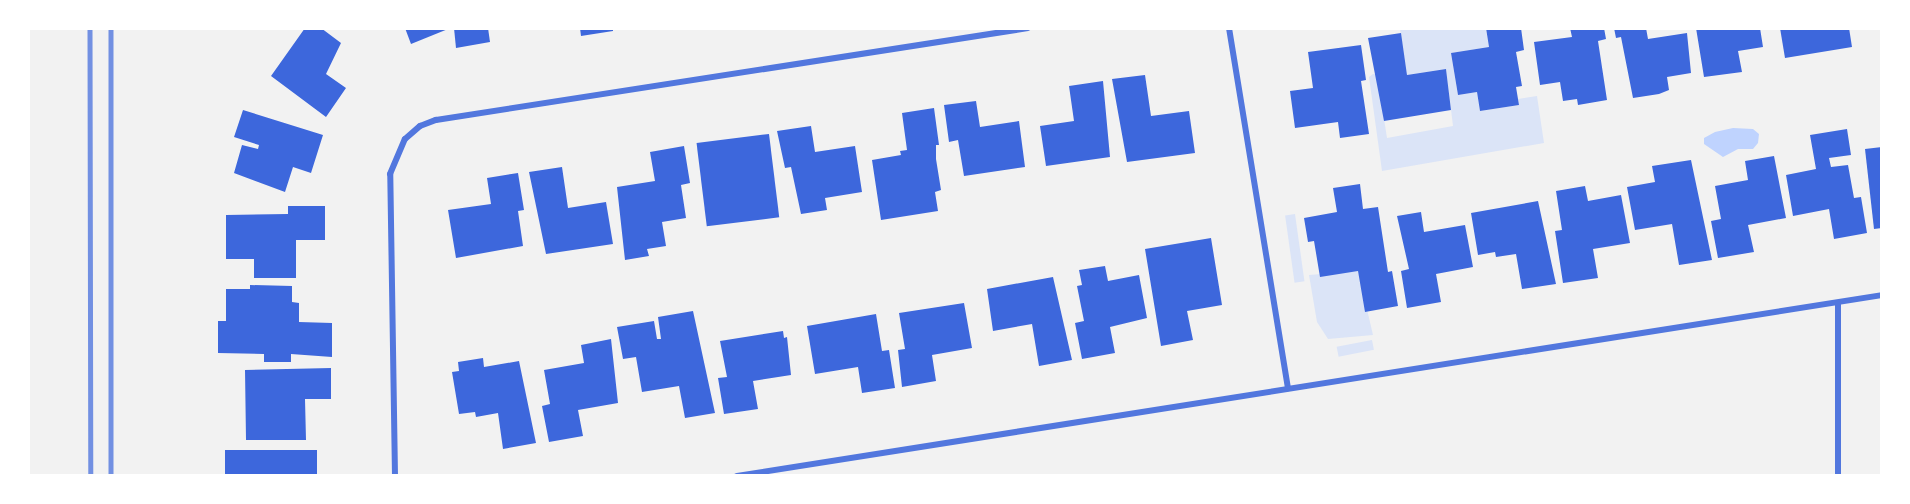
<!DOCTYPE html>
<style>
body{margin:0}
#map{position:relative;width:1910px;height:504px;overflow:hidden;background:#f2f2f2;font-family:"Open Sans",sans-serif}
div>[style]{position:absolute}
.green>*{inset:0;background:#dbe4f7;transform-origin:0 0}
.water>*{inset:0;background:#bfd3fe}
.building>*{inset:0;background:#3d67dc;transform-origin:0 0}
.minor>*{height:6px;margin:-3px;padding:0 3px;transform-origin:3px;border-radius:3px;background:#5277de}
.rail>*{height:4.5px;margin:-2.25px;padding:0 2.25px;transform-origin:2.25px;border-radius:2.25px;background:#7290e2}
span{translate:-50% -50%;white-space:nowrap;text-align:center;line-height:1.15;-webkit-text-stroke:6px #fff;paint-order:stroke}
.frame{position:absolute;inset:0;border:30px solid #fff;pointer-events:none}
</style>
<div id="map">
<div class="green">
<i style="clip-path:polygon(1400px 29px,1486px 29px,1489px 47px,1451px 53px,1458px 95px,1477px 92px,1480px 111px,1519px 105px,1518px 99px,1537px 96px,1544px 143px,1382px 171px,1369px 77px,1373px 74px,1377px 74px,1387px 138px,1453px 126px,1446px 69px,1407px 75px)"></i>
<i style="left:1295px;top:214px;width:68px;height:10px;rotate:82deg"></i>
<i style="clip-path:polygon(1358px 271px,1373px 335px,1328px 339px,1317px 322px,1309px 275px)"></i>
<i style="left:1372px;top:340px;width:10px;height:36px;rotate:79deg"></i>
</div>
<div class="water">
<i style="clip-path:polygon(1733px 128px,1753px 129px,1759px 134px,1758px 143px,1753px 149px,1738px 149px,1723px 157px,1704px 144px,1704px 138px,1715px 132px)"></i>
</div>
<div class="building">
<i style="clip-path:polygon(305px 28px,321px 28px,341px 43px,326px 74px,346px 88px,326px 117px,271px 76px)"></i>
<i style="clip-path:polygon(405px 28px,448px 28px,448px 29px,411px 44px)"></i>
<i style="clip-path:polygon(454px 28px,488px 28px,490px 42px,456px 48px)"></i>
<i style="clip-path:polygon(580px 28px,613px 28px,613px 31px,581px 36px)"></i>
<i style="clip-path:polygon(1486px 28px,1521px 28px,1524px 50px,1516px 52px,1522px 86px,1516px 87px,1519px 105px,1480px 111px,1477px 92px,1458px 95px,1451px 53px,1489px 47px)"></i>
<i style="clip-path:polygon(1570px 28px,1604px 28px,1606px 39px,1598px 41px,1607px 100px,1578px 105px,1577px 99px,1563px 101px,1560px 82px,1540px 85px,1534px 42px,1572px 37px)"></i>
<i style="clip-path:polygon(1614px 28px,1646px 28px,1648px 39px,1687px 33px,1691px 73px,1667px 77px,1669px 90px,1659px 94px,1633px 98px,1621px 37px,1616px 38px)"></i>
<i style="clip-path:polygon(1696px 28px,1760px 28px,1763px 47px,1738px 51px,1742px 72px,1704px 77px)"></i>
<i style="clip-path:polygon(1780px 28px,1849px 28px,1852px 47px,1785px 58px)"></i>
<i style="clip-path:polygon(1401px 33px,1407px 75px,1446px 69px,1451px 110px,1384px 121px,1368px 38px)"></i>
<i style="clip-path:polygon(1361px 45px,1366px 80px,1361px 81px,1369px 134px,1340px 138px,1338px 122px,1295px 128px,1290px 91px,1313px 88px,1308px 52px)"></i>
<i style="clip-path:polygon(1145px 75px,1151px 116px,1189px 111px,1195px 153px,1127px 162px,1112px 79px)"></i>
<i style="clip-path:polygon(1103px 81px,1110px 157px,1046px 166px,1040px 126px,1074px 121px,1069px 86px)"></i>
<i style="clip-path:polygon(976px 101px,980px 127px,1019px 121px,1025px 167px,964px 176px,958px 140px,949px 142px,944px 105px)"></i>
<i style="clip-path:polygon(934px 108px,939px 145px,936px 145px,936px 159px,941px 190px,935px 192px,938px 211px,881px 220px,872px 160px,901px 155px,900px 151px,907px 150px,902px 113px)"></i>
<i style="clip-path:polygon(243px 110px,323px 135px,311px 173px,293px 167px,285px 192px,234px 173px,242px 145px,258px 149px,259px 145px,234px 137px)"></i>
<i style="clip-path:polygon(811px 126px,815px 152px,855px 146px,862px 192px,825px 198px,827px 210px,801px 214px,791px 167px,785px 168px,777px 131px)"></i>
<i style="clip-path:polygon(1847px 129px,1851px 155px,1829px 158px,1831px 167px,1848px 165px,1854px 198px,1861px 197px,1867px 233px,1834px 239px,1829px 209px,1793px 216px,1786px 175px,1816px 169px,1810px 135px)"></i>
<i style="left:769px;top:134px;width:84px;height:73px;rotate:83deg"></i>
<i style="clip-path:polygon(684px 146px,690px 183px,681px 185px,686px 218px,662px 222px,666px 246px,647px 249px,649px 256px,625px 260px,617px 187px,655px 181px,650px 152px)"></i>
<i style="clip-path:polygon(1882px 147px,1882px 228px,1874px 229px,1865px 149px)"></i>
<i style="clip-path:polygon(1774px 156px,1786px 218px,1748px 225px,1754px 252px,1718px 258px,1711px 221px,1721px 219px,1715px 186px,1748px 180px,1745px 161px)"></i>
<i style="clip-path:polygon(1691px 160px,1712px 260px,1679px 265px,1672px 224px,1635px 230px,1627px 187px,1655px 182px,1652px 166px)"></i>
<i style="clip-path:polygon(562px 167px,568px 208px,606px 202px,613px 244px,546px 254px,529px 172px)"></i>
<i style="clip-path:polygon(518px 173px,524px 210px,518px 211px,523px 246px,456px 258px,448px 210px,491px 204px,487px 178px)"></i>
<i style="clip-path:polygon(1360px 184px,1363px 209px,1378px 207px,1388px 272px,1392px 271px,1398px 306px,1365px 312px,1358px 271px,1320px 277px,1314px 241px,1308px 242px,1304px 218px,1337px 212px,1333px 188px)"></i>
<i style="clip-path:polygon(1585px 186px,1588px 201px,1621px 195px,1630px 243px,1593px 249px,1598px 278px,1563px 283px,1555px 231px,1562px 230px,1556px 191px)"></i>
<i style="clip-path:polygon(1538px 201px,1556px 284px,1522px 289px,1516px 254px,1496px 257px,1495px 252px,1478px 255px,1471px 213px)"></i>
<i style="clip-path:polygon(288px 206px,325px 206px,325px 240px,296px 240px,296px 278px,254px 278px,254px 259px,226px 259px,226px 215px,288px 214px)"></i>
<i style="clip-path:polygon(1421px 212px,1424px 232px,1465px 225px,1473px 267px,1436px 274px,1441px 302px,1407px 308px,1401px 271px,1409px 269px,1397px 216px)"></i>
<i style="clip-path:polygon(1211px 238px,1222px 305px,1187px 311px,1193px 340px,1161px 346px,1145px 249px)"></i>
<i style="clip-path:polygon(1105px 266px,1108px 281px,1139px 275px,1147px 318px,1110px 327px,1115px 353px,1082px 359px,1075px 323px,1084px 321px,1077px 286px,1082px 285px,1079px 270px)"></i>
<i style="clip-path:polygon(1053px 277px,1072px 360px,1039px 366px,1032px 324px,993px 331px,987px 289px)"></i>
<i style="clip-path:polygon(250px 285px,292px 286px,292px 302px,299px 303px,299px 322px,332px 323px,332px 357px,291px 354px,291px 362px,264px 362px,264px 354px,218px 353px,218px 321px,226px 321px,226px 289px,250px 289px)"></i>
<i style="clip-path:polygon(964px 303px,972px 348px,932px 355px,936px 381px,902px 387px,898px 350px,905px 349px,899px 313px)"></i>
<i style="clip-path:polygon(693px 311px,715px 413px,685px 418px,679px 386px,642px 392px,636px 357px,623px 359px,617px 327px,654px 321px,657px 339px,661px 339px,658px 317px)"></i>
<i style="clip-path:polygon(876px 314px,882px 351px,889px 350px,895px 388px,862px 393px,858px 367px,815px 374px,807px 326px)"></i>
<i style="clip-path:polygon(783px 331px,784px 338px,787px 337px,791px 375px,753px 381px,758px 409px,724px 414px,718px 378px,727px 377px,720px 341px)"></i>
<i style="clip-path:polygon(611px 339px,618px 403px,578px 410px,583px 436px,549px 442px,542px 406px,550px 404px,544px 370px,584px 363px,581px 345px)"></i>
<i style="clip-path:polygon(483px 358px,484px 367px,519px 361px,536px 443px,503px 449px,498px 413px,476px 417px,475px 412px,459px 414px,452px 372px,459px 371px,458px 362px)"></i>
<i style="clip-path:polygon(331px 368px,331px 399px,305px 399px,306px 440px,246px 440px,245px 370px)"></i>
<i style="left:225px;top:450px;width:92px;height:26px"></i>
</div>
<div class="minor">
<i style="left:1229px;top:28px;width:365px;rotate:80.7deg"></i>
<i style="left:395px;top:476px;width:302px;rotate:-90.9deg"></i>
<i style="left:390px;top:174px;width:38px;rotate:-67deg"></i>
<i style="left:405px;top:139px;width:20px;rotate:-41deg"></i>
<i style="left:420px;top:126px;width:17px;rotate:-21deg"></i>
<i style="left:436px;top:120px;width:599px;rotate:-8.83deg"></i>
<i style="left:737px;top:476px;width:1159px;rotate:-8.98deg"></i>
<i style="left:1838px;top:476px;width:172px;rotate:-90deg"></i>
</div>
<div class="rail">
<i style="left:90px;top:28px;width:448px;rotate:89.9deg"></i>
<i style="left:111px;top:28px;width:448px;rotate:90deg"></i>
</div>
<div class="frame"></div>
</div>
